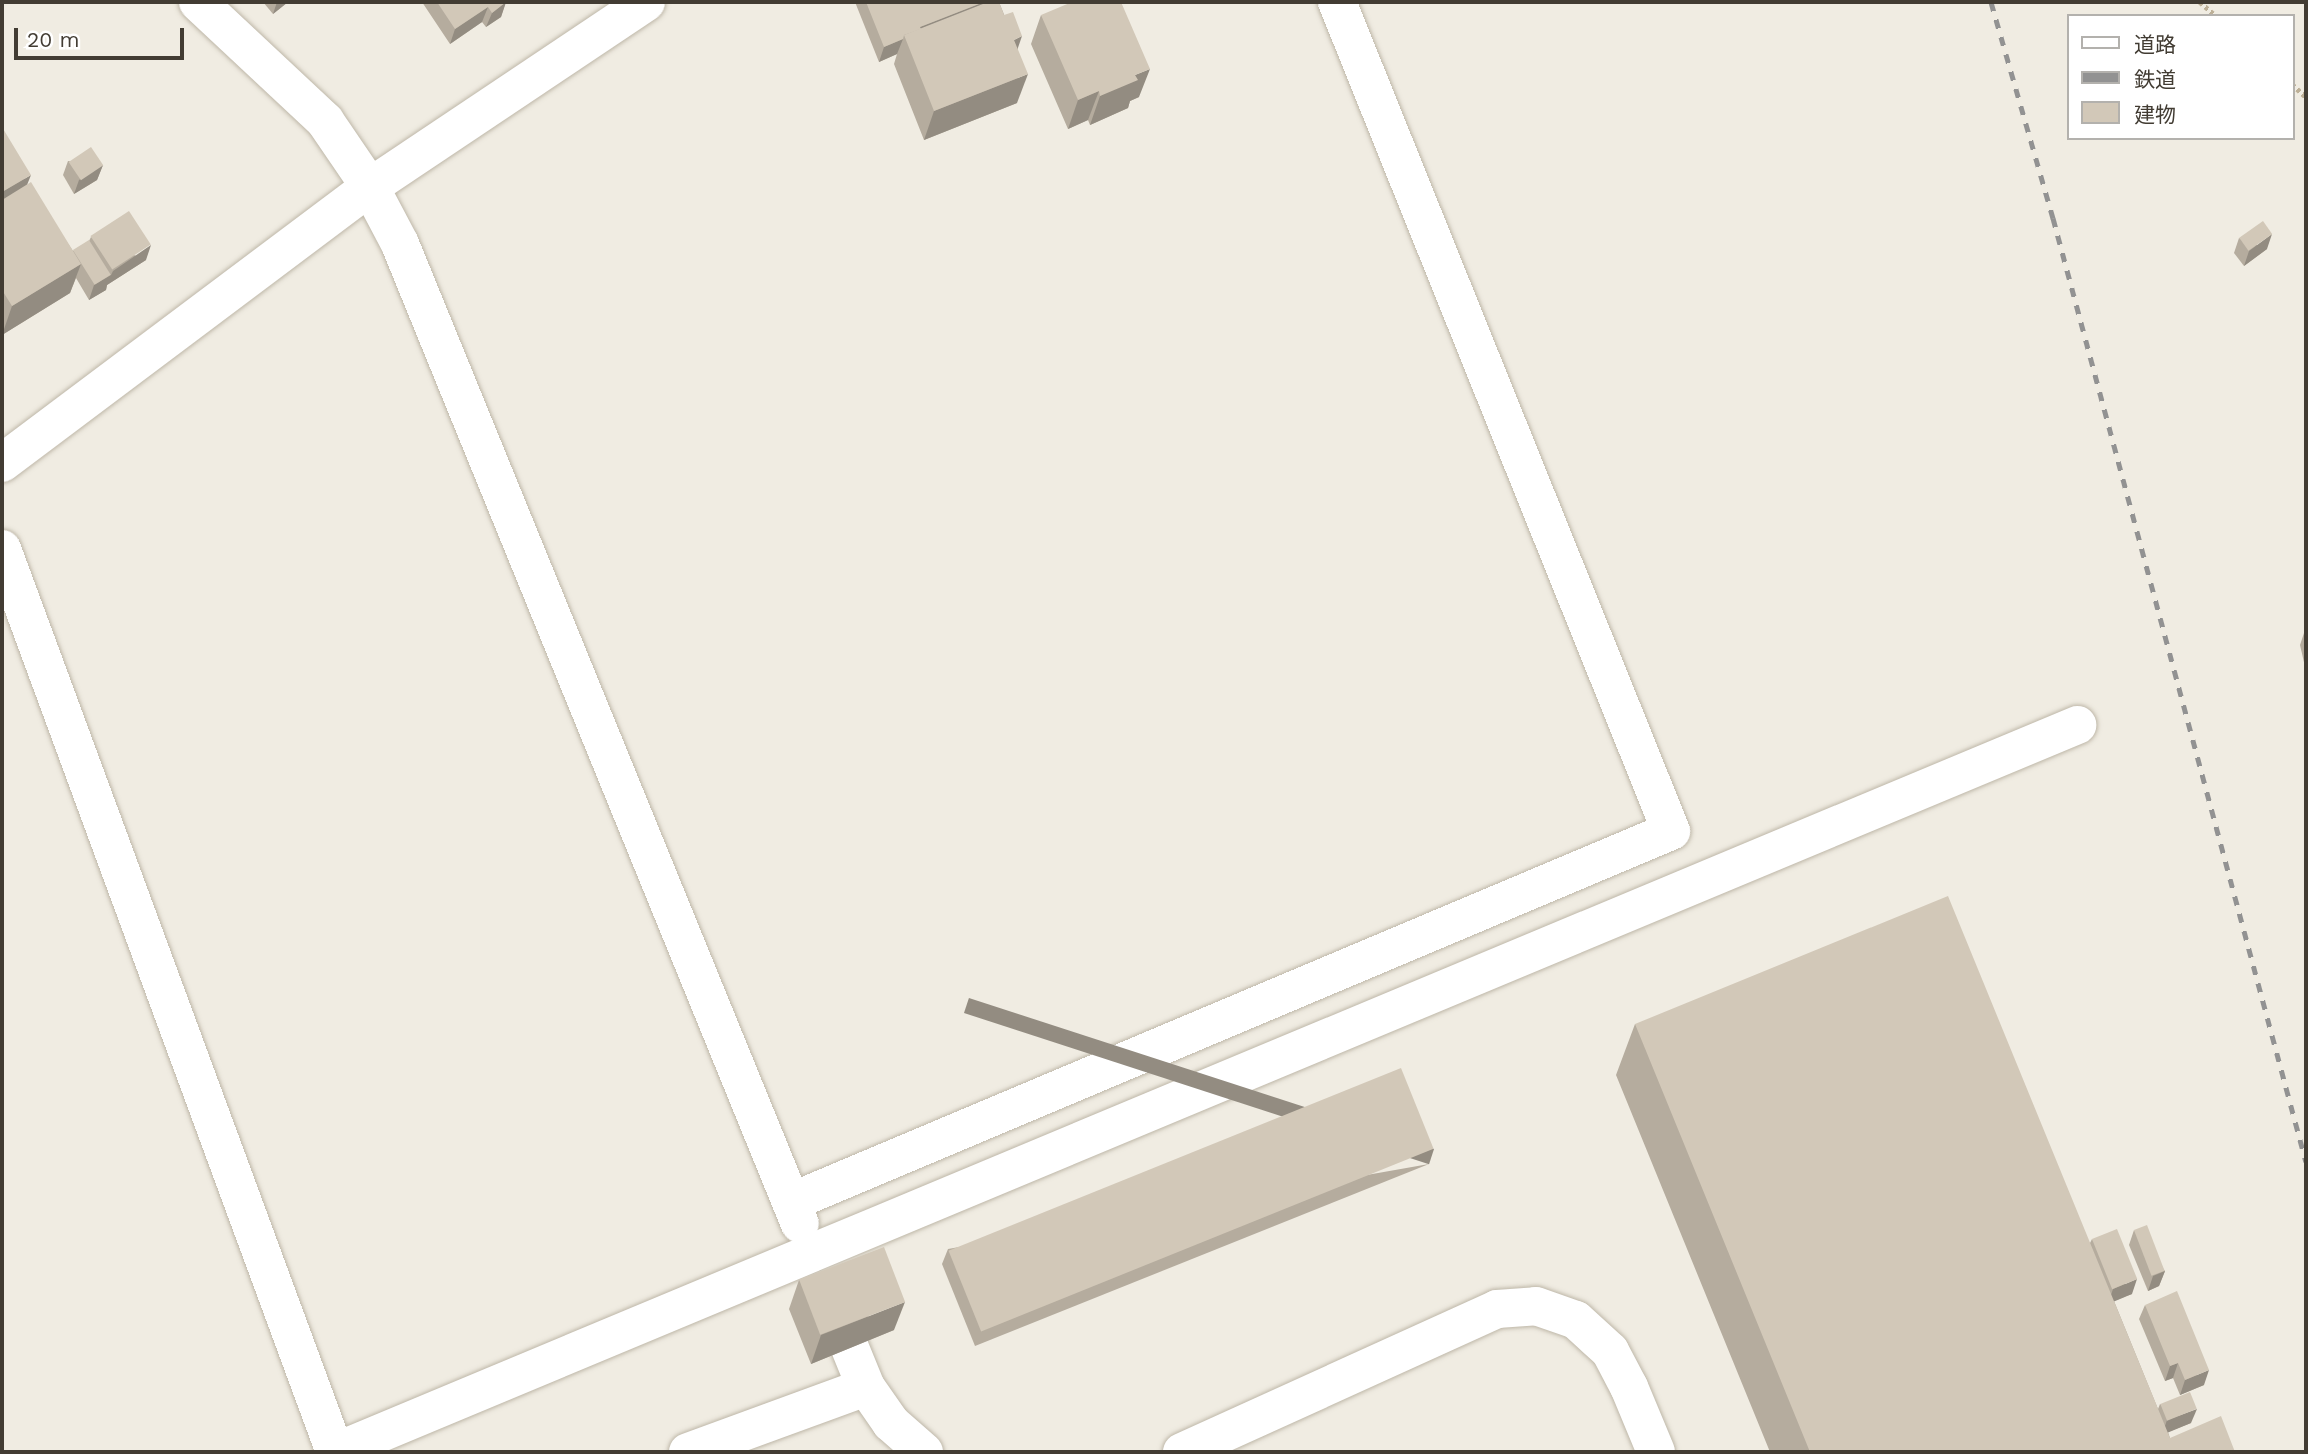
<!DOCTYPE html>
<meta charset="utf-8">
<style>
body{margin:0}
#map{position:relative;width:2308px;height:1454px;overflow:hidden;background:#f0ece2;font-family:"Work Sans","Noto Sans JP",sans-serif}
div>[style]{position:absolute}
.path>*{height:4.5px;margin-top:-2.25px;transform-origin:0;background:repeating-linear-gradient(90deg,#bdb097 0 3.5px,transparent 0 7px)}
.roads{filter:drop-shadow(0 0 2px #beb7a8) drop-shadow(0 0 2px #beb7a8)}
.minor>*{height:38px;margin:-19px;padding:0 19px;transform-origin:19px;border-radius:19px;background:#fff}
.rail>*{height:5px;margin-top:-2.5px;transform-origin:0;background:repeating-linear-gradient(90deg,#929292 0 9px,transparent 0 18px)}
.wall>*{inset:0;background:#b5ac9e}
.shaded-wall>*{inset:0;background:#938c81;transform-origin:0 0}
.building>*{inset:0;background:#d2c8b8;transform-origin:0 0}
span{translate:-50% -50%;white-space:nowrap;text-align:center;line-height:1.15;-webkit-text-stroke:5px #fff;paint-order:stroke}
.frame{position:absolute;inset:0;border:4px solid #423c33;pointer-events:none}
.legend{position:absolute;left:2067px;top:14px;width:228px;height:126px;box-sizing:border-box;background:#fff;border:2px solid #b3b1ad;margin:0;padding:9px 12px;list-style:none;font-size:21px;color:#423c33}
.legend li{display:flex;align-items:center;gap:14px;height:35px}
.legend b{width:35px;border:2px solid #b3b1ad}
.scale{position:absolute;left:14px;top:28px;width:170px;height:32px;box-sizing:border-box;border:4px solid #423c33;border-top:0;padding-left:9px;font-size:21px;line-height:24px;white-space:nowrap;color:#423c33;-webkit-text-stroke:5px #fff;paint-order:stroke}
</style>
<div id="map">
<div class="path">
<i style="left:2200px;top:2px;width:21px;rotate:41deg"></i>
<i style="left:2292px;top:84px;width:19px;rotate:43deg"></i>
</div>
<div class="roads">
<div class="minor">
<i style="left:198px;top:2px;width:174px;rotate:43.1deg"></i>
<i style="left:325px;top:121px;width:80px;rotate:55.7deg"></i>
<i style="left:370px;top:187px;width:64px;rotate:62.2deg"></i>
<i style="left:400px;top:244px;width:1058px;rotate:67.8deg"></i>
<i style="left:2px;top:463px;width:460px;rotate:-36.9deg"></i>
<i style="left:370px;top:187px;width:332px;rotate:-33.8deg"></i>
<i style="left:2px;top:549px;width:962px;rotate:69.76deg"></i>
<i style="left:791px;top:1202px;width:955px;rotate:-22.86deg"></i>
<i style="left:1671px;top:831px;width:894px;rotate:-111.94deg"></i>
<i style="left:830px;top:1299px;width:95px;rotate:67.8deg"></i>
<i style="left:866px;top:1387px;width:44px;rotate:55.2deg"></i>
<i style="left:891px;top:1423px;width:44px;rotate:41.3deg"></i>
<i style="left:335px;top:1452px;width:1888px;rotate:-22.65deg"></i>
<i style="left:688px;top:1452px;width:189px;rotate:-20.1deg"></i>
<i style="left:1182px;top:1452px;width:346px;rotate:-24.4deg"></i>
<i style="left:1497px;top:1309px;width:39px;rotate:-4deg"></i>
<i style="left:1536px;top:1306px;width:42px;rotate:19.3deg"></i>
<i style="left:1576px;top:1320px;width:46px;rotate:42.4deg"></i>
<i style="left:1610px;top:1351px;width:41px;rotate:62.2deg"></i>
<i style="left:1629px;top:1387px;width:70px;rotate:67.4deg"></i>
</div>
</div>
<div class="rail">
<i style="left:1991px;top:2px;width:225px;rotate:74deg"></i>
<i style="left:2053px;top:218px;width:977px;rotate:75deg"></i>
</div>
<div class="wall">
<i style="clip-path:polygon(263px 2px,288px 2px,273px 14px)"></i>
<i style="clip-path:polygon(422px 2px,506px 2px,501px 17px,486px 27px,482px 22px,450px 44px)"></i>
<i style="clip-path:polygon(855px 2px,999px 2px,1018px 49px,1017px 103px,924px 140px,894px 64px,897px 54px,879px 62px)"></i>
<i style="clip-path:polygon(1041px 15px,1139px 97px,1130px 101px,1128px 108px,1090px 125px,1088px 120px,1068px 129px,1031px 44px)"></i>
<i style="clip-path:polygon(2px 127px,27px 184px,73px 251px,89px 241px,91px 237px,146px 260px,107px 285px,106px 290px,89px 300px,76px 278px,70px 293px,2px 335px)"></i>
<i style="clip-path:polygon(68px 161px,103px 165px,97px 180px,74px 194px,63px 175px)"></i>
<i style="clip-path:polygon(2239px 238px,2267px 249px,2244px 266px,2234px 253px)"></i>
<i style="clip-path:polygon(2306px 627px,2306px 671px,2300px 645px)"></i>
<i style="clip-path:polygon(1635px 1024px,2090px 1243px,2092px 1239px,2132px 1294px,2114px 1301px,2158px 1409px,2160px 1404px,2191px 1423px,2168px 1432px,2170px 1438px,2235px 1452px,1770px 1452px,1616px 1075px)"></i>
<i style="clip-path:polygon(1429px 1164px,975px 1346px,942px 1264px,948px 1249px)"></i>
<i style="clip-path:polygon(2134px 1230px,2165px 1271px,2159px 1286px,2148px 1291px,2129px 1245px)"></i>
<i style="clip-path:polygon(799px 1280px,894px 1330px,811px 1364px,789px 1309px)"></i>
<i style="clip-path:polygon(2145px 1305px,2204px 1385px,2180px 1395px,2173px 1378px,2165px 1381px,2139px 1319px)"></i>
</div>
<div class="shaded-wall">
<i style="clip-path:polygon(277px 2px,288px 2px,273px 14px)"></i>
<i style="clip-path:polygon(506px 2px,501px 17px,486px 27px,492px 13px)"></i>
<i style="clip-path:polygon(984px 2px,994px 2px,918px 33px,920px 27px)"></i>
<i style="clip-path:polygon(488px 7px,482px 22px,450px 44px,455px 29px)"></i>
<i style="clip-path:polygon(1022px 36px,1012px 65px,1014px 40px)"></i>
<i style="clip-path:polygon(903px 39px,897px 54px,879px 62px,884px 47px)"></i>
<i style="clip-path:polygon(1150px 69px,1139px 97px,1130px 101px,1128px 108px,1090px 125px,1100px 96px,1135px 75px)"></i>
<i style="clip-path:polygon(1028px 74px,1017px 103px,924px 140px,934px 111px)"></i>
<i style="clip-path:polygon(1099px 91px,1088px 120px,1068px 129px,1078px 100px)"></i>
<i style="clip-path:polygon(103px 165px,97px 180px,74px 194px,79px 180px)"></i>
<i style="clip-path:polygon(31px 175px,25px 190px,2px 203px,2px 192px)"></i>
<i style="clip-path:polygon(2272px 234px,2267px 249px,2244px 266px,2249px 251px)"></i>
<i style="clip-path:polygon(151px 245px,146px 260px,107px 285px,106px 290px,89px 300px,94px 285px,111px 275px,113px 271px)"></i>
<i style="clip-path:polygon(81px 264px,70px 293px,2px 335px,12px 306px)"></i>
<i style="left:1434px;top:1149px;width:16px;height:489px;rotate:108deg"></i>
<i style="clip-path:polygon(2165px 1271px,2159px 1286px,2148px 1291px,2153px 1276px)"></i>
<i style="clip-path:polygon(2137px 1279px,2132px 1294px,2108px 1304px,2113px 1289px)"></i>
<i style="clip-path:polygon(905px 1302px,894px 1330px,811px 1364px,821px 1335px)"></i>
<i style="clip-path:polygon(2178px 1363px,2173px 1378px,2165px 1381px,2170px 1366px)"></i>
<i style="clip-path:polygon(2209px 1370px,2204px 1385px,2180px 1395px,2185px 1380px)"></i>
<i style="clip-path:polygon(2197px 1409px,2191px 1423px,2162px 1435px,2167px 1420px)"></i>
</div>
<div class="building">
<i style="clip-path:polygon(437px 2px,506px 2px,492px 13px,488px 7px,455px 29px)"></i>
<i style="clip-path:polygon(866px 2px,984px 2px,920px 27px,921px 29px,904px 35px,903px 39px,884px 47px)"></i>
<i style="clip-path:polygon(988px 2px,999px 2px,1004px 15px,1013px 12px,1022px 36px,1014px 40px,1028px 74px,934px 111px,904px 35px)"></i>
<i style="clip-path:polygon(1072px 2px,1121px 2px,1150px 69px,1135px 75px,1138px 80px,1100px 96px,1099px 91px,1078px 100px,1041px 15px)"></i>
<i style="clip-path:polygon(2px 127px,31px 175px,2px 192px)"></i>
<i style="left:91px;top:147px;width:22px;height:27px;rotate:56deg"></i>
<i style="clip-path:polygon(31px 182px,81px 264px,12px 306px,2px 290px,2px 200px)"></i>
<i style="left:129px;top:211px;width:40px;height:46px;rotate:57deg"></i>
<i style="left:2263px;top:221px;width:16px;height:29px;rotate:55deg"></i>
<i style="left:89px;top:240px;width:41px;height:19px;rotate:58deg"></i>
<i style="clip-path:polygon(1948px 896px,2170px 1438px,2221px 1416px,2235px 1452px,1810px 1452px,1635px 1024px)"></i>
<i style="left:1401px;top:1068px;width:87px;height:488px;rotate:68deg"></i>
<i style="left:2147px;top:1225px;width:49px;height:14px;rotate:69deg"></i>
<i style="left:2117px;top:1229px;width:54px;height:27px;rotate:68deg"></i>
<i style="left:884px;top:1247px;width:59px;height:91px;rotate:69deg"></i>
<i style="clip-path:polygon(2177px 1291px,2209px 1370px,2185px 1380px,2178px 1363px,2170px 1366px,2145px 1305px)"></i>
<i style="left:2190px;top:1392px;width:18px;height:32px;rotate:68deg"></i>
</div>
<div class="frame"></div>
<ul class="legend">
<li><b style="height:9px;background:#fff"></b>道路</li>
<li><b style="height:9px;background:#929292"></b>鉄道</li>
<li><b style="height:19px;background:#d2c8b8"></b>建物</li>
</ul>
<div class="scale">20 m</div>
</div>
